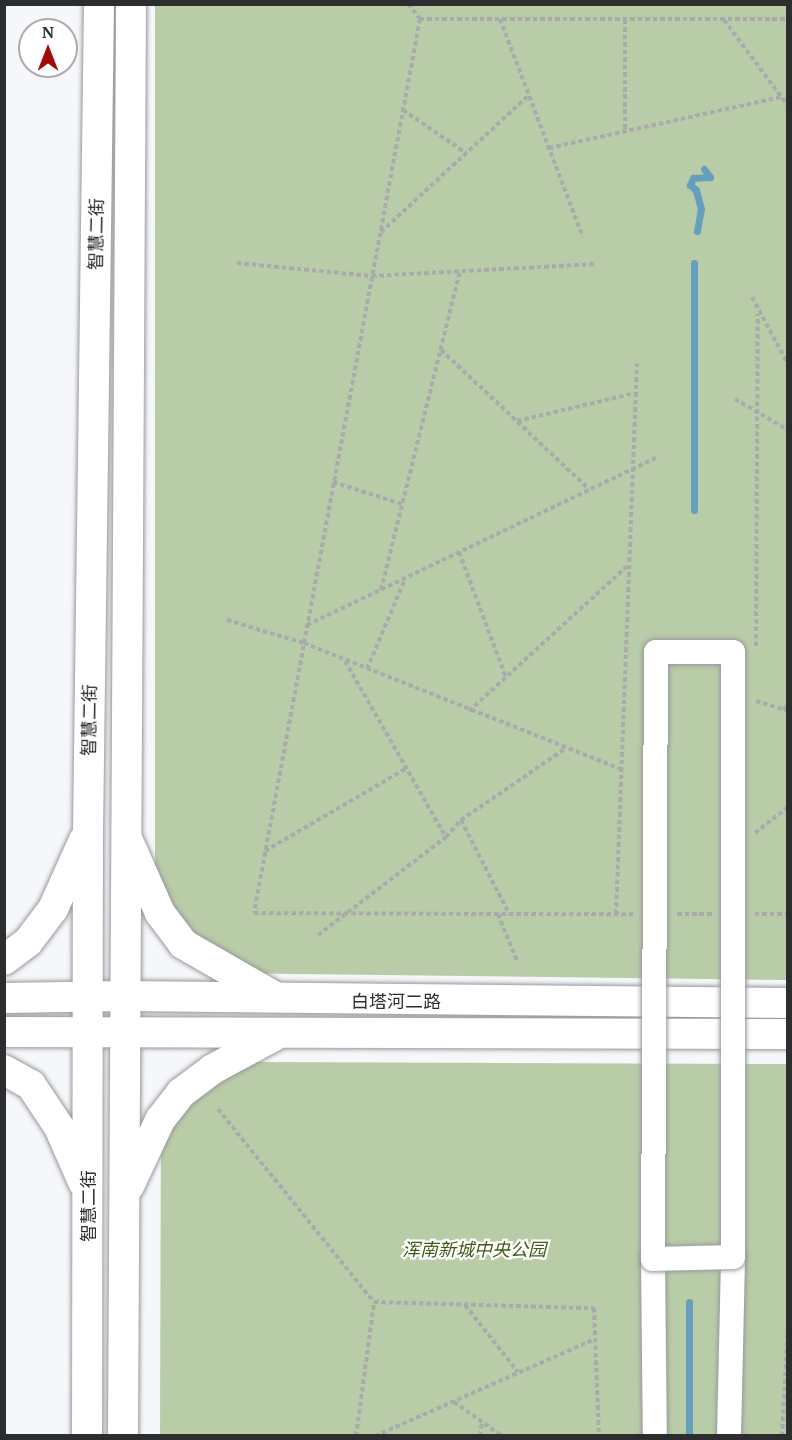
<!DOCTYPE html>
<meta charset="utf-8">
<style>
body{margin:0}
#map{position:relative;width:792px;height:1440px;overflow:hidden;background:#f5f7fa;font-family:"PT Serif","Noto Sans SC",serif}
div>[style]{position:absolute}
.green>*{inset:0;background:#b9cca8}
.stream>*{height:7px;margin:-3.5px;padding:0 3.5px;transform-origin:3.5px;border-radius:3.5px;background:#669fbd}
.path>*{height:4px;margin-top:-2px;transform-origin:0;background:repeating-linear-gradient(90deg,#a9aaac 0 4.5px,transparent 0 7.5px)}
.roads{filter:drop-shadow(0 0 2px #97999c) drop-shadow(0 0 2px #97999c)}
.minor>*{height:24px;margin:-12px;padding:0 12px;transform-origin:12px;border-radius:12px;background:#fff}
.major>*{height:30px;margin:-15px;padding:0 15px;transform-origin:15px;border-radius:15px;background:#fff}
.bridges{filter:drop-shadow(0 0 2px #97999c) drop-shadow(0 0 2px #97999c)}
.minor-bridge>*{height:24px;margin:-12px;padding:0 12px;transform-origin:12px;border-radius:12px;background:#fff}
span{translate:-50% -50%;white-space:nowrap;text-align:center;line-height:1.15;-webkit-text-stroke:4.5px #fff;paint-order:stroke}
.street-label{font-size:18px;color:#2c2d2e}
.park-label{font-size:18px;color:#3c5c15;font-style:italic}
.frame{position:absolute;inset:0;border:6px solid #2c2d2e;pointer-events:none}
.north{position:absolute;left:18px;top:18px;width:60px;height:60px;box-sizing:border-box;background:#fff;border:2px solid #ababab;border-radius:50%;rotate:0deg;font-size:16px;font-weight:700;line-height:24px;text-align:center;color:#2c2d2e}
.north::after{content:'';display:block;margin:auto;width:21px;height:27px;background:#a30b06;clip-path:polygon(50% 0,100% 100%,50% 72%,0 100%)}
</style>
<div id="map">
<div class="green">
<i style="clip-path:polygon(155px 5px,787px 5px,787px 980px,220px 973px,155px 911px)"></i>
<i style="clip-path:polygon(229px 1062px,787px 1064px,787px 1435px,160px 1436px,161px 1117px)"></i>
</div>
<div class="stream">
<i style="left:697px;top:231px;width:22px;rotate:-80deg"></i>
<i style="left:701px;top:209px;width:20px;rotate:-105deg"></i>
<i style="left:696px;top:190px;width:8px;rotate:-140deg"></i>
<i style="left:690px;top:185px;width:8px;rotate:-67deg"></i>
<i style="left:693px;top:178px;width:17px;rotate:-3deg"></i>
<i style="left:710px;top:177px;width:10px;rotate:-127deg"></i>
<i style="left:694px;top:263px;width:247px;rotate:90deg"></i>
<i style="left:689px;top:1302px;width:134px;rotate:90deg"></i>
</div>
<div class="path">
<i style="left:408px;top:4px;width:19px;rotate:51deg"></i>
<i style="left:420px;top:19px;width:909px;rotate:100.52deg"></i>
<i style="left:254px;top:913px;width:380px;rotate:0.2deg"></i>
<i style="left:420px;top:19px;width:368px"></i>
<i style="left:500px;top:19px;width:233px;rotate:69.2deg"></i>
<i style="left:724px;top:20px;width:107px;rotate:53.3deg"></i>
<i style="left:403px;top:110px;width:76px;rotate:34.3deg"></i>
<i style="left:625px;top:129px;width:110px;rotate:-90deg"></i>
<i style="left:549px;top:148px;width:238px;rotate:-12.4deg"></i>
<i style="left:381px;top:232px;width:202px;rotate:-42.8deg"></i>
<i style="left:237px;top:263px;width:136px;rotate:5.5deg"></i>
<i style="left:372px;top:276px;width:223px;rotate:-3.1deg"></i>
<i style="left:752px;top:297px;width:76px;rotate:61.8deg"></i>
<i style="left:441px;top:350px;width:203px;rotate:43.2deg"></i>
<i style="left:735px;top:399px;width:61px;rotate:30.3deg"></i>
<i style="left:517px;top:421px;width:121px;rotate:-13.3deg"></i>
<i style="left:333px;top:482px;width:72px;rotate:17.7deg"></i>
<i style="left:459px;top:552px;width:134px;rotate:69.5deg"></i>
<i style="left:381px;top:590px;width:329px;rotate:-76.1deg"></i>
<i style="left:227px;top:620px;width:80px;rotate:16.6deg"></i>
<i style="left:304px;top:643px;width:341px;rotate:21.7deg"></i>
<i style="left:307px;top:625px;width:388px;rotate:-25.6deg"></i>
<i style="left:756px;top:646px;width:332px;rotate:-89.7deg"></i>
<i style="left:345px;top:661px;width:203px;rotate:60.2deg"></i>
<i style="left:367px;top:669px;width:98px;rotate:-67.1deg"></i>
<i style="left:756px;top:701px;width:34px;rotate:17deg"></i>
<i style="left:784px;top:710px;width:9px;rotate:-63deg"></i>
<i style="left:469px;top:711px;width:214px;rotate:-42.5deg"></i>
<i style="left:461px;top:820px;width:106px;rotate:62.9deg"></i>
<i style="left:755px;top:833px;width:42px;rotate:-38.2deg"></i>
<i style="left:265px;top:851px;width:164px;rotate:-30.3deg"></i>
<i style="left:498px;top:914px;width:51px;rotate:68deg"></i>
<i style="left:616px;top:914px;width:551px;rotate:-87.82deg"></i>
<i style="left:677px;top:914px;width:35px"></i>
<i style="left:755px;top:914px;width:33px"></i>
<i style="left:318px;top:935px;width:161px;rotate:-37.4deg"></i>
<i style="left:446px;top:837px;width:23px;rotate:-49deg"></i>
<i style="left:461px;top:820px;width:127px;rotate:-34.4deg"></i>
<i style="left:218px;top:1109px;width:248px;rotate:51.1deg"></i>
<i style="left:465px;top:1305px;width:85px;rotate:51.7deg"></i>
<i style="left:454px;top:1402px;width:59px;rotate:35.3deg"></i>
<i style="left:356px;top:1436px;width:135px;rotate:-82.3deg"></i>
<i style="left:374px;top:1302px;width:220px;rotate:1.6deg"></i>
<i style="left:594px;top:1308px;width:128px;rotate:87.8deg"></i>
<i style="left:375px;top:1436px;width:240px;rotate:-23.8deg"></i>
<i style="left:480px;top:1436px;width:14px;rotate:-82deg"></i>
<i style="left:782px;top:1436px;width:112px;rotate:-86.9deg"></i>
</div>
<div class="roads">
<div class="minor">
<i style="left:653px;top:1259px;width:177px;rotate:89.4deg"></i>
<i style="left:729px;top:1436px;width:179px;rotate:-88.7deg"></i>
</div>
<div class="major">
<i style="left:129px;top:843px;width:77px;rotate:66.1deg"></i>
<i style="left:160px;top:913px;width:39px;rotate:53deg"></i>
<i style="left:183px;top:944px;width:106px;rotate:29.9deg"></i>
<i style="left:4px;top:960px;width:30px;rotate:-37deg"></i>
<i style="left:28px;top:942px;width:41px;rotate:-52.9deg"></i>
<i style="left:53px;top:909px;width:76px;rotate:-65.8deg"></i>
<i style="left:4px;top:998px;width:122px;rotate:-0.9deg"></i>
<i style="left:126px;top:996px;width:662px;rotate:0.61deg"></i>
<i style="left:4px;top:1032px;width:784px;rotate:0.15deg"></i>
<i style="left:4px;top:1070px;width:31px;rotate:29deg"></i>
<i style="left:31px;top:1085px;width:50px;rotate:56.3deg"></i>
<i style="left:59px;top:1127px;width:60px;rotate:66.4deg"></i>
<i style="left:129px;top:1186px;width:73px;rotate:-64.8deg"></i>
<i style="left:160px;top:1120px;width:34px;rotate:-52deg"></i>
<i style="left:181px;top:1093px;width:40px;rotate:-37deg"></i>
<i style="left:213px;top:1069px;width:69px;rotate:-28.4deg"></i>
<i style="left:87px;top:1436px;width:604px;rotate:-89.91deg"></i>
<i style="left:88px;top:832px;width:828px;rotate:-89.24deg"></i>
<i style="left:123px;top:1436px;width:1432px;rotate:-89.68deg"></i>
</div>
</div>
<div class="bridges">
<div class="minor-bridge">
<i style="left:656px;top:652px;width:77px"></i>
<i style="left:733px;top:652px;width:605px;rotate:90deg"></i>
<i style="left:733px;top:1257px;width:80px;rotate:178.6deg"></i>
<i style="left:653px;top:1259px;width:607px;rotate:-89.72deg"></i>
</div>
</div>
<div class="street-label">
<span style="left:96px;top:234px;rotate:-89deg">智慧二街</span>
<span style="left:89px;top:720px;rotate:-89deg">智慧二街</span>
<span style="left:396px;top:1001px">白塔河二路</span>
<span style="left:88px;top:1206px;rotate:-90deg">智慧二街</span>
</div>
<div class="park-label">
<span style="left:474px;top:1249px">浑南新城中央公园</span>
</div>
<div class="frame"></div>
<div class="north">N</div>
</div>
